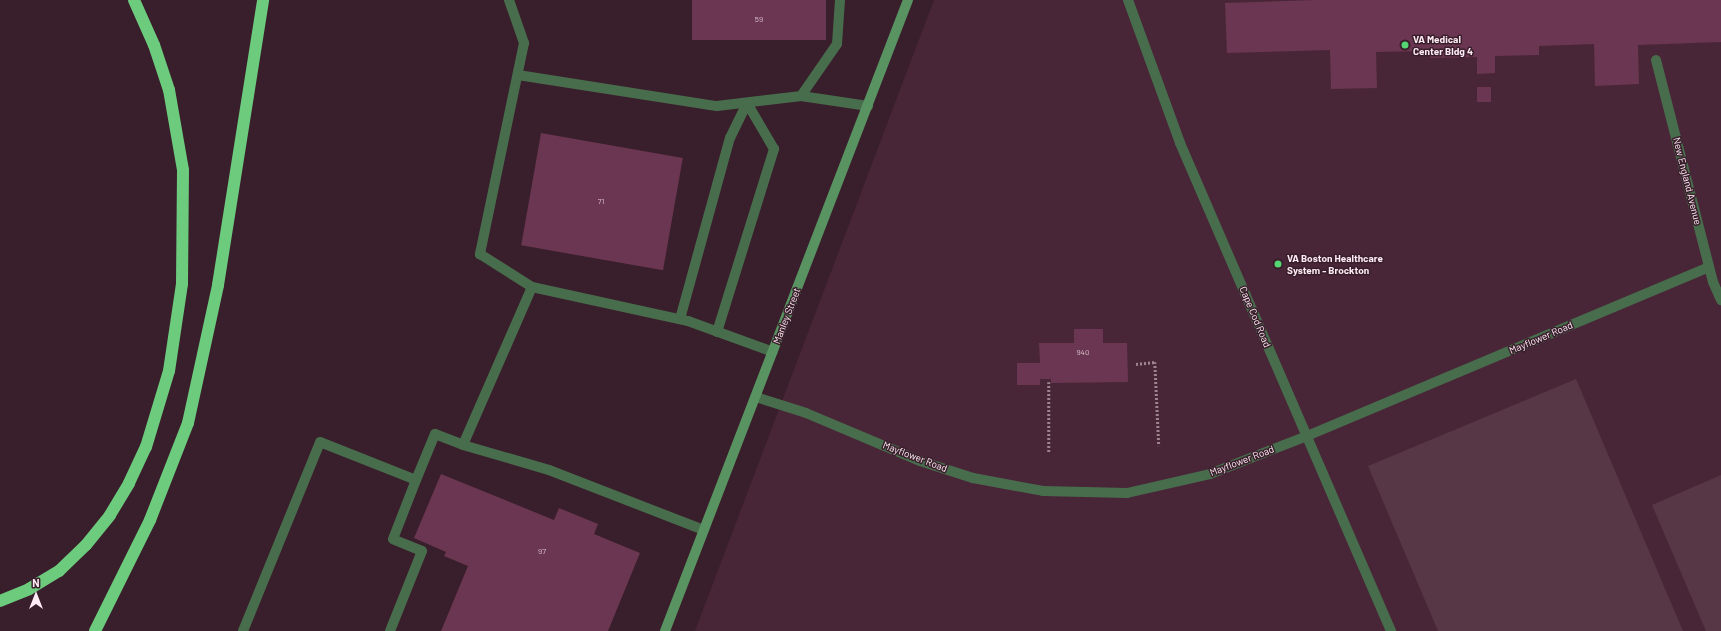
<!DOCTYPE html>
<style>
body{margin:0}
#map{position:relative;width:1721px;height:631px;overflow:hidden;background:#391e2b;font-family:Barlow,sans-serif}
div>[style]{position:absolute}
.built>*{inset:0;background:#482637}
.green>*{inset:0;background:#573646}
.building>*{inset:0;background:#6b3651;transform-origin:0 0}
.path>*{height:2.5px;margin-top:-1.25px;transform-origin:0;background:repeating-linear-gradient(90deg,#9c858f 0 2px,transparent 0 4px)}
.lane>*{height:10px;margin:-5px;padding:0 5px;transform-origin:5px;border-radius:5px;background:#486d4d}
.secondary>*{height:10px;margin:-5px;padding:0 5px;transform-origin:5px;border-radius:5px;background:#589361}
.highway>*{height:12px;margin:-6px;padding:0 6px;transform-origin:6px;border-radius:6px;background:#6ccb7d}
.dots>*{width:11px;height:11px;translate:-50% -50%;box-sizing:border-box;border:2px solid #391e2b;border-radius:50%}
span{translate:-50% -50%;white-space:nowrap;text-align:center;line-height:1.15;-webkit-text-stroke:3px #391e2b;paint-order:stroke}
.number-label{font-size:8px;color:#d9beca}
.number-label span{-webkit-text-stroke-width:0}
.poi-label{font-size:10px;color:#feebf3;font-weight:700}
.left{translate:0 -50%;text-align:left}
.street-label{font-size:10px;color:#feebf3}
.north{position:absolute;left:16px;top:575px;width:40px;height:40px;-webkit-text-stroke:3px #391e2b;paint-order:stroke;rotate:0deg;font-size:11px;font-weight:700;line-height:16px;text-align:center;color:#feebf3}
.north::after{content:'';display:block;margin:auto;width:14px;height:18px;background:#feebf3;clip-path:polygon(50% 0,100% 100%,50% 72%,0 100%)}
</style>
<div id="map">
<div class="built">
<i style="clip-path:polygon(934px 0,1721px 0,1721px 631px,695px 631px)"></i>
</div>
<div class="green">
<i style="clip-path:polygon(1576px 379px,1683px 631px,1438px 631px,1368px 466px)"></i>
<i style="clip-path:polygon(1721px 475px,1721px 631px,1706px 631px,1652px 505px)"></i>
</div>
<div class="building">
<i style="left:692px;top:0;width:134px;height:40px"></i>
<i style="clip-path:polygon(1315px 0,1721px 0,1721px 42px,1638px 45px,1639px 84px,1595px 86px,1594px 44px,1539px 46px,1539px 55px,1495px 56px,1495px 73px,1477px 74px,1477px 57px,1430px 58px,1430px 51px,1376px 52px,1377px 88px,1331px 89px,1330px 50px,1227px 53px,1225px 3px)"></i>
<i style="left:1477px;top:87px;width:14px;height:15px"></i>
<i style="left:541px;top:133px;width:144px;height:114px;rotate:10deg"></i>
<i style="clip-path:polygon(1074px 329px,1103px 329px,1103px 343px,1127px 343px,1128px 382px,1051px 383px,1051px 379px,1040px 379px,1040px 385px,1017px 385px,1017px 363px,1040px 363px,1039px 343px,1074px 343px)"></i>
<i style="clip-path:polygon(441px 474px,554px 520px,559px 508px,598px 524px,594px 534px,640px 553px,608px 631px,441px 631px,468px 566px,444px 556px,446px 552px,414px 538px)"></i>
</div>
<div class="path">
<i style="left:1136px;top:364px;width:19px;rotate:-6deg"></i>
<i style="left:1155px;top:362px;width:84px;rotate:87.3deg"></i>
<i style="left:1049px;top:382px;width:71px;rotate:90deg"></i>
</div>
<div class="lane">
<i style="left:509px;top:0;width:46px;rotate:70.8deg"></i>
<i style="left:524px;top:43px;width:216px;rotate:101.8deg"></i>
<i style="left:480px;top:254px;width:62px;rotate:32.4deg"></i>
<i style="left:532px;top:287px;width:160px;rotate:12.3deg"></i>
<i style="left:688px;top:321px;width:90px;rotate:20deg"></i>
<i style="left:1128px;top:0;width:152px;rotate:70deg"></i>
<i style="left:1180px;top:143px;width:532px;rotate:66.62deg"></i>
<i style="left:1656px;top:60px;width:229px;rotate:75.6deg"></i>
<i style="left:1713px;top:282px;width:20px;rotate:66deg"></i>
<i style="left:518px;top:75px;width:201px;rotate:8.9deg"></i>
<i style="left:717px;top:106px;width:85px;rotate:-6.8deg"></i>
<i style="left:801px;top:96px;width:68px;rotate:8.5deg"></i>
<i style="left:801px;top:96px;width:63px;rotate:-55.3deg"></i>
<i style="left:837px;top:44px;width:44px;rotate:-86.1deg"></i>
<i style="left:532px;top:287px;width:172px;rotate:113.6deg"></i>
<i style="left:463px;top:445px;width:90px;rotate:16.2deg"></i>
<i style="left:549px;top:470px;width:166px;rotate:21.2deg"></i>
<i style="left:680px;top:319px;width:188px;rotate:-74.6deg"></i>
<i style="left:730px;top:138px;width:39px;rotate:-64deg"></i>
<i style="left:717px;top:332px;width:192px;rotate:-72.7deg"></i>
<i style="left:774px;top:149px;width:53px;rotate:-120.4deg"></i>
<i style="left:756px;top:397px;width:52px;rotate:17.7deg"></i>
<i style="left:806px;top:413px;width:124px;rotate:22.8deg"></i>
<i style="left:920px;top:461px;width:56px;rotate:17.8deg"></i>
<i style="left:973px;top:478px;width:71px;rotate:10.5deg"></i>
<i style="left:1043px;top:491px;width:84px;rotate:1.4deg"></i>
<i style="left:1127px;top:493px;width:85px;rotate:-12.9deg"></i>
<i style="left:1210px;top:474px;width:104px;rotate:-21.4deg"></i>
<i style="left:1307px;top:436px;width:436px;rotate:-22.8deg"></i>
<i style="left:243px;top:631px;width:204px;rotate:-67.8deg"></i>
<i style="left:320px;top:442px;width:103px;rotate:21.6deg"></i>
<i style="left:416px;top:480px;width:50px;rotate:-67.6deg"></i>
<i style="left:435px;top:434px;width:30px;rotate:21deg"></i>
<i style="left:390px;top:631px;width:86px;rotate:-68.2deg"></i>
<i style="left:422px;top:551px;width:31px;rotate:-158deg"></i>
<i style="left:393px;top:539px;width:63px;rotate:-68.7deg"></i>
</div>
<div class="secondary">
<i style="left:665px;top:631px;width:676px;rotate:-68.94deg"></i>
</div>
<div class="highway">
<i style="left:0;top:601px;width:31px;rotate:-22deg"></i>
<i style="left:29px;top:589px;width:35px;rotate:-31deg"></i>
<i style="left:59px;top:571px;width:37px;rotate:-44deg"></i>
<i style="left:86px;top:545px;width:38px;rotate:-51deg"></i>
<i style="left:110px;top:515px;width:37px;rotate:-59deg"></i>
<i style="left:129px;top:483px;width:40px;rotate:-65deg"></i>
<i style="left:146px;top:447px;width:79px;rotate:-73.2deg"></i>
<i style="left:169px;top:371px;width:88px;rotate:-81.5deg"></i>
<i style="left:182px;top:284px;width:114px;rotate:-89.5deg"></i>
<i style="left:183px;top:170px;width:81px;rotate:-99.9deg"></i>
<i style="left:169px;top:90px;width:47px;rotate:-108.4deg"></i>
<i style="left:154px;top:45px;width:49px;rotate:-114deg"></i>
<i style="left:95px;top:631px;width:124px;rotate:-63.6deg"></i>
<i style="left:150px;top:520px;width:104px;rotate:-68.6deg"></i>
<i style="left:188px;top:423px;width:141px;rotate:-77.7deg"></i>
<i style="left:218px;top:285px;width:289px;rotate:-81deg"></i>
</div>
<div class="dots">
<i style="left:1405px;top:45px;background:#55d672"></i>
<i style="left:1278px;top:264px;background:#55d672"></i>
</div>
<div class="number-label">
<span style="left:759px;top:20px">59</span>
<span style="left:601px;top:202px">71</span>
<span style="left:1083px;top:353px">940</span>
<span style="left:542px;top:552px">97</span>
</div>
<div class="poi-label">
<span class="left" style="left:1413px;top:45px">VA Medical<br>Center Bldg 4</span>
<span class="left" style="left:1287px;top:264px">VA Boston Healthcare<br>System - Brockton</span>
</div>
<div class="street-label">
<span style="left:1687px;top:181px;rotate:76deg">New England Avenue</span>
<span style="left:787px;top:316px;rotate:-69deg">Manley Street</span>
<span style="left:1255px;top:317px;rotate:67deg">Cape Cod Road</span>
<span style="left:1541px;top:338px;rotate:-23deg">Mayflower Road</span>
<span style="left:915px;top:457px;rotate:21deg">Mayflower Road</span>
<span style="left:1242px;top:461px;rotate:-21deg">Mayflower Road</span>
</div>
<div class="north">N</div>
</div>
